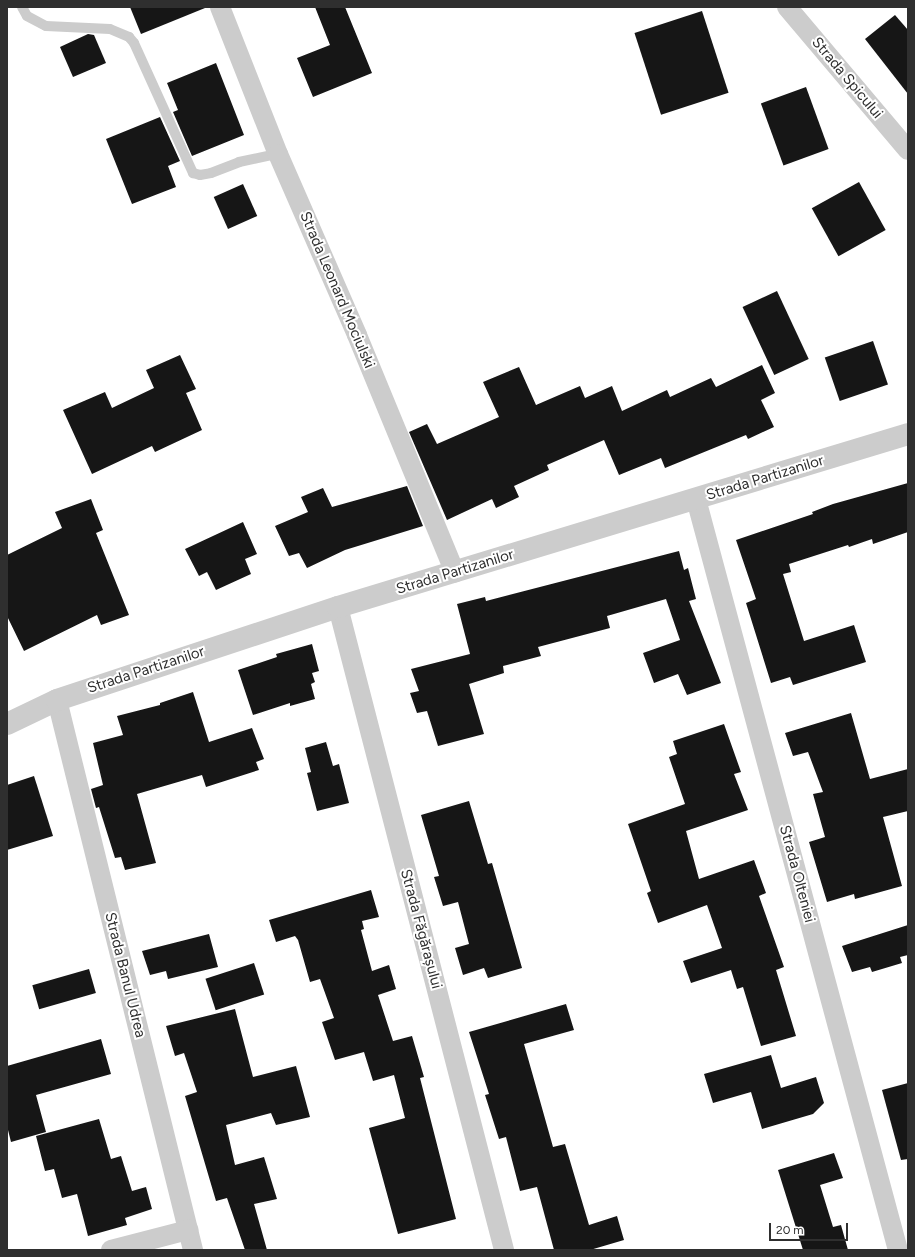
<!DOCTYPE html>
<meta charset="utf-8">
<style>
body{margin:0}
#map{position:relative;width:915px;height:1257px;overflow:hidden;background:#fff;font-family:Figtree,sans-serif}
div>[style]{position:absolute}
.building>*{inset:0;background:#161616;transform-origin:0 0}
.service>*{height:10px;margin:-5px;padding:0 5px;transform-origin:5px;border-radius:5px;background:#ccc}
.minor>*{height:20px;margin:-10px;padding:0 10px;transform-origin:10px;border-radius:10px;background:#ccc}
.tertiary>*{height:22px;margin:-11px;padding:0 11px;transform-origin:11px;border-radius:11px;background:#ccc}
span{translate:-50% -50%;white-space:nowrap;text-align:center;line-height:1.15;-webkit-text-stroke:4px #fff;paint-order:stroke}
.street-label{font-size:15px;color:#2f2f2f}
.frame{position:absolute;inset:0;border:8px solid #2f2f2f;pointer-events:none}
.scale{position:absolute;left:769px;top:1223px;width:79px;height:18px;box-sizing:border-box;border:2px solid #2f2f2f;border-top:0;padding-left:5px;font-size:12px;line-height:14px;white-space:nowrap;color:#2f2f2f;-webkit-text-stroke:3px #fff;paint-order:stroke}
</style>
<div id="map">
<div class="building">
<i style="clip-path:polygon(130px 7px,205px 7px,205px 8px,141px 34px)"></i>
<i style="clip-path:polygon(315px 7px,345px 7px,372px 73px,313px 97px,297px 58px,330px 45px)"></i>
<i style="left:702px;top:11px;width:86px;height:71px;rotate:72deg"></i>
<i style="clip-path:polygon(895px 15px,908px 30px,908px 94px,865px 39px)"></i>
<i style="clip-path:polygon(88px 34px,94px 35px,106px 63px,73px 77px,60px 47px)"></i>
<i style="clip-path:polygon(216px 63px,244px 135px,192px 156px,173px 112px,178px 110px,167px 83px)"></i>
<i style="left:806px;top:87px;width:66px;height:48px;rotate:70deg"></i>
<i style="clip-path:polygon(160px 117px,180px 161px,168px 166px,176px 187px,132px 204px,106px 139px)"></i>
<i style="left:859px;top:182px;width:55px;height:54px;rotate:61deg"></i>
<i style="left:243px;top:184px;width:35px;height:32px;rotate:66deg"></i>
<i style="left:777px;top:291px;width:75px;height:38px;rotate:65deg"></i>
<i style="left:873px;top:341px;width:46px;height:51px;rotate:71deg"></i>
<i style="clip-path:polygon(180px 355px,196px 389px,186px 393px,202px 430px,155px 452px,152px 446px,92px 474px,63px 410px,105px 392px,112px 408px,154px 388px,146px 370px)"></i>
<i style="clip-path:polygon(762px 365px,775px 393px,761px 400px,774px 427px,748px 439px,746px 435px,665px 468px,661px 458px,619px 475px,604px 440px,547px 465px,549px 470px,514px 486px,519px 497px,496px 508px,492px 499px,447px 520px,409px 432px,427px 424px,437px 444px,499px 417px,483px 382px,519px 367px,536px 405px,580px 386px,585px 398px,612px 386px,622px 411px,667px 390px,670px 397px,711px 378px,716px 387px)"></i>
<i style="clip-path:polygon(908px 483px,908px 532px,873px 544px,872px 539px,849px 547px,848px 545px,789px 564px,791px 572px,783px 574px,804px 641px,854px 625px,866px 662px,793px 685px,790px 677px,771px 683px,746px 603px,756px 599px,736px 540px,813px 514px,812px 512px,833px 504px)"></i>
<i style="clip-path:polygon(407px 486px,423px 526px,345px 550px,307px 568px,299px 553px,289px 556px,275px 526px,308px 512px,301px 497px,323px 488px,332px 507px)"></i>
<i style="clip-path:polygon(91px 499px,103px 530px,96px 533px,129px 615px,101px 625px,97px 615px,24px 651px,7px 616px,7px 555px,62px 528px,55px 512px)"></i>
<i style="clip-path:polygon(243px 522px,257px 554px,245px 559px,251px 574px,216px 590px,207px 572px,199px 576px,185px 549px)"></i>
<i style="clip-path:polygon(679px 551px,684px 570px,688px 568px,696px 599px,689px 601px,721px 683px,687px 695px,678px 674px,654px 683px,643px 653px,680px 640px,666px 599px,607px 616px,610px 628px,538px 647px,541px 656px,503px 666px,504px 673px,469px 684px,484px 734px,438px 746px,427px 711px,417px 713px,410px 693px,419px 691px,411px 669px,470px 654px,457px 604px,485px 597px,486px 601px)"></i>
<i style="clip-path:polygon(312px 644px,319px 671px,312px 673px,315px 682px,311px 684px,315px 699px,290px 706px,290px 703px,253px 715px,238px 670px,277px 657px,276px 654px)"></i>
<i style="clip-path:polygon(193px 692px,209px 742px,252px 728px,264px 759px,256px 762px,259px 770px,206px 787px,202px 775px,137px 794px,156px 863px,125px 870px,121px 857px,115px 858px,99px 807px,96px 808px,91px 789px,103px 785px,93px 743px,123px 735px,117px 716px,160px 705px,160px 703px)"></i>
<i style="clip-path:polygon(851px 713px,870px 779px,908px 769px,908px 811px,883px 817px,902px 886px,855px 899px,854px 894px,827px 902px,809px 842px,825px 837px,813px 794px,823px 792px,808px 752px,793px 756px,785px 733px)"></i>
<i style="clip-path:polygon(724px 724px,741px 772px,734px 774px,748px 810px,686px 831px,699px 879px,754px 860px,766px 893px,759px 896px,784px 967px,776px 970px,796px 1036px,761px 1046px,743px 987px,737px 989px,731px 970px,691px 983px,683px 961px,722px 948px,707px 905px,658px 923px,647px 893px,651px 891px,628px 824px,685px 804px,669px 757px,677px 754px,673px 741px)"></i>
<i style="clip-path:polygon(326px 742px,333px 766px,339px 764px,349px 803px,317px 811px,307px 773px,311px 772px,305px 748px)"></i>
<i style="clip-path:polygon(34px 776px,53px 836px,7px 850px,7px 785px)"></i>
<i style="clip-path:polygon(469px 801px,488px 864px,492px 863px,522px 968px,488px 978px,484px 968px,463px 975px,455px 948px,469px 944px,458px 902px,443px 906px,434px 877px,439px 876px,421px 815px)"></i>
<i style="clip-path:polygon(371px 890px,379px 917px,362px 921px,364px 929px,361px 930px,372px 971px,389px 965px,396px 989px,378px 995px,393px 1041px,412px 1036px,424px 1077px,420px 1078px,456px 1219px,398px 1234px,369px 1128px,405px 1118px,394px 1075px,373px 1081px,364px 1052px,335px 1060px,322px 1022px,334px 1018px,320px 979px,310px 982px,298px 940px,295px 936px,276px 942px,269px 920px)"></i>
<i style="clip-path:polygon(908px 925px,908px 955px,900px 957px,902px 963px,872px 972px,870px 967px,852px 972px,842px 946px)"></i>
<i style="clip-path:polygon(209px 934px,218px 967px,168px 979px,166px 971px,150px 975px,142px 951px)"></i>
<i style="left:254px;top:963px;width:33px;height:51px;rotate:72deg"></i>
<i style="left:89px;top:969px;width:25px;height:59px;rotate:74deg"></i>
<i style="clip-path:polygon(566px 1004px,574px 1030px,524px 1044px,553px 1147px,565px 1144px,589px 1225px,617px 1216px,624px 1240px,590px 1250px,554px 1250px,537px 1187px,520px 1191px,506px 1137px,499px 1139px,485px 1095px,489px 1094px,469px 1032px)"></i>
<i style="clip-path:polygon(235px 1009px,253px 1077px,296px 1066px,310px 1117px,276px 1125px,271px 1113px,226px 1125px,235px 1165px,264px 1157px,277px 1199px,254px 1204px,267px 1250px,245px 1250px,227px 1198px,216px 1201px,185px 1096px,197px 1092px,184px 1053px,175px 1056px,166px 1026px)"></i>
<i style="clip-path:polygon(101px 1039px,111px 1074px,36px 1095px,46px 1132px,11px 1142px,7px 1126px,7px 1066px)"></i>
<i style="clip-path:polygon(771px 1055px,781px 1088px,816px 1077px,824px 1103px,813px 1114px,762px 1129px,751px 1092px,713px 1103px,704px 1074px)"></i>
<i style="clip-path:polygon(908px 1083px,908px 1159px,901px 1160px,882px 1090px)"></i>
<i style="clip-path:polygon(99px 1119px,111px 1159px,121px 1156px,132px 1191px,146px 1187px,152px 1209px,125px 1218px,127px 1225px,88px 1236px,77px 1194px,62px 1198px,54px 1169px,45px 1171px,36px 1136px)"></i>
<i style="clip-path:polygon(834px 1153px,843px 1178px,820px 1185px,833px 1227px,841px 1225px,848px 1250px,803px 1250px,778px 1170px)"></i>
</div>
<div class="service">
<i style="left:22px;top:7px;width:10px;rotate:61deg"></i>
<i style="left:27px;top:16px;width:21px;rotate:28deg"></i>
<i style="left:46px;top:26px;width:64px;rotate:2.7deg"></i>
<i style="left:110px;top:29px;width:21px;rotate:23deg"></i>
<i style="left:129px;top:37px;width:8px;rotate:50deg"></i>
<i style="left:134px;top:43px;width:143px;rotate:65.6deg"></i>
<i style="left:193px;top:173px;width:7px;rotate:16deg"></i>
<i style="left:200px;top:175px;width:11px;rotate:-10deg"></i>
<i style="left:211px;top:173px;width:30px;rotate:-21deg"></i>
<i style="left:239px;top:162px;width:40px;rotate:-12deg"></i>
</div>
<div class="minor">
<i style="left:220px;top:7px;width:158px;rotate:68.5deg"></i>
<i style="left:278px;top:154px;width:197px;rotate:66.4deg"></i>
<i style="left:357px;top:335px;width:257px;rotate:67.6deg"></i>
<i style="left:787px;top:7px;width:187px;rotate:49.8deg"></i>
<i style="left:696px;top:499px;width:778px;rotate:74.95deg"></i>
<i style="left:338px;top:607px;width:664px;rotate:75.52deg"></i>
<i style="left:57px;top:700px;width:567px;rotate:76.11deg"></i>
<i style="left:111px;top:1250px;width:80px;rotate:-14.6deg"></i>
</div>
<div class="tertiary">
<i style="left:7px;top:724px;width:55px;rotate:-25.6deg"></i>
<i style="left:57px;top:700px;width:296px;rotate:-18.3deg"></i>
<i style="left:338px;top:607px;width:596px;rotate:-16.88deg"></i>
</div>
<div class="street-label">
<span style="left:847px;top:78px;rotate:50deg">Strada Spicului</span>
<span style="left:337px;top:290px;rotate:67deg">Strada Leonard Mociulski</span>
<span style="left:765px;top:478px;rotate:-17deg">Strada Partizanilor</span>
<span style="left:455px;top:572px;rotate:-17deg">Strada Partizanilor</span>
<span style="left:146px;top:670px;rotate:-18deg">Strada Partizanilor</span>
<span style="left:797px;top:874px;rotate:75deg">Strada Olteniei</span>
<span style="left:421px;top:929px;rotate:75deg">Strada Făgărașului</span>
<span style="left:125px;top:975px;rotate:76deg">Strada Banul Udrea</span>
</div>
<div class="frame"></div>
<div class="scale">20 m</div>
</div>
